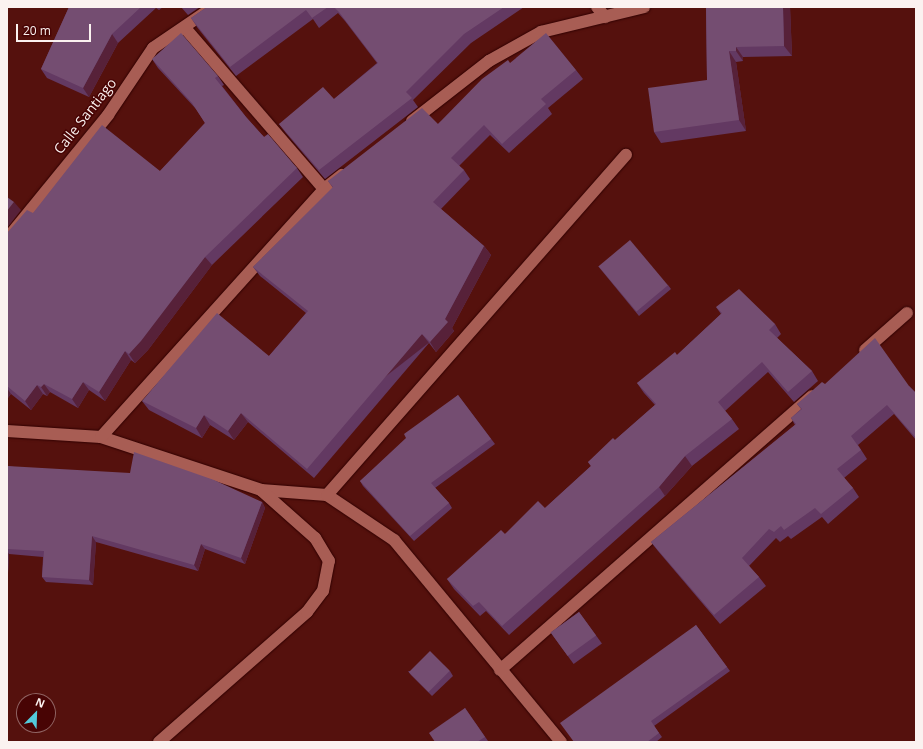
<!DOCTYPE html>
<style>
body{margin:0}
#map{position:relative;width:923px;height:749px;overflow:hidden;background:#55110d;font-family:"Open Sans",sans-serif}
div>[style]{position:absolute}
.roads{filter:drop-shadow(0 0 1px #310101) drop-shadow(0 0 1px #310101)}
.minor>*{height:12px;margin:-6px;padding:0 6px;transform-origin:6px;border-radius:6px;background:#a85d54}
.wall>*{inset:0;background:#633962;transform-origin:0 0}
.shaded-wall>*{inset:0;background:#572139;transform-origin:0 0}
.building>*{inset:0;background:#744d71;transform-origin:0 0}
span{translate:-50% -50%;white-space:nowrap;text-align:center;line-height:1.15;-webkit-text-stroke:3px #480404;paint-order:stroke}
.street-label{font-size:14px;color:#fbf2f0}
.frame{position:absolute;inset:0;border:8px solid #fbf2f0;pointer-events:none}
.north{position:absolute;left:16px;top:693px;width:40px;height:40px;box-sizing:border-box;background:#480404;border:1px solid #906362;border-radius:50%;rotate:23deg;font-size:11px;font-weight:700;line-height:16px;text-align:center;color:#fbf2f0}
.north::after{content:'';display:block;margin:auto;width:14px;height:18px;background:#53cbdc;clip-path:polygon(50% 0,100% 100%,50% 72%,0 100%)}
.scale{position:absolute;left:16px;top:24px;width:75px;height:18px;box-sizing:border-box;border:2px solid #fbf2f0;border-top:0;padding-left:5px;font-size:12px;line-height:14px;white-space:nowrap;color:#fbf2f0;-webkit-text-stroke:3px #480404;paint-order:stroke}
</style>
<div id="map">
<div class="roads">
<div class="minor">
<i style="left:597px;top:7px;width:13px;rotate:51deg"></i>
<i style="left:185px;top:28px;width:213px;rotate:49.2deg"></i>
<i style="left:412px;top:121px;width:98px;rotate:-37.9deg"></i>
<i style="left:489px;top:61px;width:60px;rotate:-29.1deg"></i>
<i style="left:541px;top:32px;width:106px;rotate:-13.6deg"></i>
<i style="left:7px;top:239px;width:160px;rotate:-50.8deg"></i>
<i style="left:108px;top:115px;width:81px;rotate:-56.1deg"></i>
<i style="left:153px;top:48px;width:73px;rotate:-34.3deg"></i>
<i style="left:865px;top:350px;width:56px;rotate:-41.4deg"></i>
<i style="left:7px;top:431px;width:94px;rotate:3.7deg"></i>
<i style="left:101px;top:437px;width:169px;rotate:18.3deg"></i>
<i style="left:261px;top:490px;width:66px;rotate:4.3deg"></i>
<i style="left:327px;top:495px;width:81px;rotate:33.9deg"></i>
<i style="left:394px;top:540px;width:262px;rotate:50.4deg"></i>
<i style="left:101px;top:437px;width:334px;rotate:-48deg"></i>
<i style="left:324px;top:189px;width:23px;rotate:-38deg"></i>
<i style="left:327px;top:495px;width:453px;rotate:-48.7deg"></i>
<i style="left:500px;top:670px;width:415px;rotate:-41.3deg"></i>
<i style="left:159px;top:742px;width:197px;rotate:-41.3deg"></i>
<i style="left:307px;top:612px;width:26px;rotate:-53deg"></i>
<i style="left:323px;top:591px;width:31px;rotate:-79deg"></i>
<i style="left:329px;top:561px;width:27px;rotate:-121deg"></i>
<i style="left:315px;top:538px;width:72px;rotate:-138.4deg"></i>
</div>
</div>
<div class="wall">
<i style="clip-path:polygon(69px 7px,163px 7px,159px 10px,156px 8px,118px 43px,89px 97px,47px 78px,41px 69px)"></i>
<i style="clip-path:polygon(181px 7px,200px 7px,188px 15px)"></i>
<i style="clip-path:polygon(207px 7px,524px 7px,471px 43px,413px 100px,418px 107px,325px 179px,286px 133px,279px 124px,334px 99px,377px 63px,345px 21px,338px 13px,319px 28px,313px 19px,236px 76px,197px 27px,191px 18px)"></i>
<i style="clip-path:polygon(706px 7px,790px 7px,792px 56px,743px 57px,743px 61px,736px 62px,746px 131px,661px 143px,654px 132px,707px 80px)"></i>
<i style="clip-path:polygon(152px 59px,218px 76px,224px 85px,222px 86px,246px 117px,264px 137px,297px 168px,303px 177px,212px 265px,148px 350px,135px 363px,131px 360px,105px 401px,89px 390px,78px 408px,50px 392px,47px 396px,43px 394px,31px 410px,11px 394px,7px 399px,7px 233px,33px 213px,160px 171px,205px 123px,196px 109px,158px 68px)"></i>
<i style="clip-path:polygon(510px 63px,576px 70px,583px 79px,548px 108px,552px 114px,509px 153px,490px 135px,459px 166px,464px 170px,470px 179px,441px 209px,484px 246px,491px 255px,452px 328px,454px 331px,436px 352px,429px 343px,314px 478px,248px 422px,234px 440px,210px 425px,202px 438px,149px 410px,142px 401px,269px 356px,306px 313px,260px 276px,253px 267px,333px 188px,328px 181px,438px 124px)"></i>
<i style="clip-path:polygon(598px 266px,668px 285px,671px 289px,639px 316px)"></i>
<i style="clip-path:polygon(716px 307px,775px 324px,781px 334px,777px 338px,812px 371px,818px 381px,794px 402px,768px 372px,725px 411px,732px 419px,739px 429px,692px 466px,665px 496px,509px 635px,486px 611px,480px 616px,454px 589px,447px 579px,505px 534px,545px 508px,591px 466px,588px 462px,615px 440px,655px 405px,644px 393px,637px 383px,677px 355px,721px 314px)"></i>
<i style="clip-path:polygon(825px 384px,909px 386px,916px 393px,916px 440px,894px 414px,858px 445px,867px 459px,844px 478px,853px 488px,859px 497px,828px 524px,822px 517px,791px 539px,788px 536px,780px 542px,776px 538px,749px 566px,759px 577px,766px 586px,720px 624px,658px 551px,651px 542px,795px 425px,791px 418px,801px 409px,797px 404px)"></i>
<i style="clip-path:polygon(458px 395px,495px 444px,435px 488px,449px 503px,452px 508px,414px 541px,363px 486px,360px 481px)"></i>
<i style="clip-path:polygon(7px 466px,262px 502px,265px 508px,245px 564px,205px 549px,198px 571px,96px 542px,93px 585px,46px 582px,42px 577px,43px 557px,9px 554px,7px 593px)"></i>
<i style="left:579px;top:612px;width:39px;height:35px;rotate:54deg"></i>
<i style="clip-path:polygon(696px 625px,730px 671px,654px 726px,662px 737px,656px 742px,574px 742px)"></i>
<i style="clip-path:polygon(408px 671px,450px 671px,453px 676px,432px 696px,411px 675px)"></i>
<i style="clip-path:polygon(465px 708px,488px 741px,487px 742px,435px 742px)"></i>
</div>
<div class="shaded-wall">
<i style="clip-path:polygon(783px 7px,790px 7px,792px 56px,784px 46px)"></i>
<i style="clip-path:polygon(112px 34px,118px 43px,89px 97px,83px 88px)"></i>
<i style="clip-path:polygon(736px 47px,743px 57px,743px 61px,736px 51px)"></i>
<i style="clip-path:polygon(729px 51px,736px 62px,746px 131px,739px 120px)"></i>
<i style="clip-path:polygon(14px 202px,21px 210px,7px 228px,7px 211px)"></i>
<i style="clip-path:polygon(484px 246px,491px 255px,452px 328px,454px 331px,436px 352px,430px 342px,445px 319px)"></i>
<i style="clip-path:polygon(205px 257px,212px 265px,148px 350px,135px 363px,129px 354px)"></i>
<i style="left:422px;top:334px;width:11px;height:177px;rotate:52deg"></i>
<i style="clip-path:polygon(125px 351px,131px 360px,105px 401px,99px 392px)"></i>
<i style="clip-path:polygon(83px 382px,89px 390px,78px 408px,72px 399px)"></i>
<i style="clip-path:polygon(44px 384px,50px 392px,47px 396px,41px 387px)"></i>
<i style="clip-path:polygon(37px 385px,43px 394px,31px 410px,25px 401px)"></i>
<i style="clip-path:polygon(7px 388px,11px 394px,7px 399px)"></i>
<i style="clip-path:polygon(241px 413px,248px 422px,234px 440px,228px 431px)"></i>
<i style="clip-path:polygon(204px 415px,210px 425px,202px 438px,196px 428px)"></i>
<i style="clip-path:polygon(685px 456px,692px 466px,665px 496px,659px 487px)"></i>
<i style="clip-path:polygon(262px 502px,265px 508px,245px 564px,241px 558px)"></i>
<i style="clip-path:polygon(92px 536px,96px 542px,93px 585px,89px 580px)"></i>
<i style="clip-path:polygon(201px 544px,205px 549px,198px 571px,194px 565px)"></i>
<i style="clip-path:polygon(7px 551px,9px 554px,7px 593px)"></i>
</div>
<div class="building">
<i style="clip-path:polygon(69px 7px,141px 7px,112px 34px,83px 88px,41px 69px)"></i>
<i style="clip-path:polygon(207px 7px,328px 7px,312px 18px,306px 10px,230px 67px,191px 18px)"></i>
<i style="clip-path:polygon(334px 7px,504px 7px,464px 34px,406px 92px,412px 98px,319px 170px,279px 124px,323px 87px,334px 99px,378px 63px,339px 12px)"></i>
<i style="clip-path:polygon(706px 7px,783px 7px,784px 46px,736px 47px,736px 51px,729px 51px,739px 120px,654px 132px,648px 88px,707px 80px)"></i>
<i style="clip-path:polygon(181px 33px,218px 76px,215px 78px,246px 117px,264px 137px,268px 134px,297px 168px,205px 257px,141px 341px,129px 354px,125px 351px,99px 392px,83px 382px,72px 399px,44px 384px,41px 387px,37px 385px,25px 401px,7px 386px,7px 233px,27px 210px,33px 213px,102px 125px,160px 171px,205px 123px,192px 103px,152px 59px)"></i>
<i style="clip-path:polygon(546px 33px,576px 70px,541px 99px,546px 104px,502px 144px,484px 125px,451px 158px,464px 170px,433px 202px,484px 246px,445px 319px,448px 322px,430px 342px,422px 334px,307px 469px,241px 413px,228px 431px,204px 415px,196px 428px,142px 401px,217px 313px,269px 356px,308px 311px,253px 267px,333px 187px,328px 181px,422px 108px,438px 124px,482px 79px,508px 60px,510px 63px)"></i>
<i style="clip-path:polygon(7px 197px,14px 202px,7px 211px)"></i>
<i style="left:630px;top:240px;width:59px;height:41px;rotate:50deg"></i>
<i style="clip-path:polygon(739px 289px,775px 324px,769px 330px,812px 371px,788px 392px,762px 362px,718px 402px,732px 419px,685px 456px,659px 487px,502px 626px,479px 602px,473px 606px,447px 579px,501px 530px,505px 534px,538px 501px,545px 508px,591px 466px,588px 462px,613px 438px,615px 440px,656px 404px,637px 383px,675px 352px,677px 355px,722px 313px,716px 307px)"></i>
<i style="clip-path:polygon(875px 338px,909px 386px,916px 393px,916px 438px,887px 405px,851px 436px,861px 450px,837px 469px,853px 488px,821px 514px,815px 508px,784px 530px,781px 526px,774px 532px,769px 529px,742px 558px,759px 577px,714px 615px,651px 542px,796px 424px,791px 418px,802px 409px,797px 404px,822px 382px,825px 384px)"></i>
<i style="clip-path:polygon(458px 395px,491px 439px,431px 483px,449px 503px,410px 536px,360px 481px,406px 438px,404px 434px)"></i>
<i style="clip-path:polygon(134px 452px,214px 480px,262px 502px,241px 558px,201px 544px,194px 565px,92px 536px,89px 580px,42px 577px,44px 551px,7px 549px,7px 466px,130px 473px)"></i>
<i style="left:579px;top:612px;width:29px;height:35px;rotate:54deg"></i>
<i style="clip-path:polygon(696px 625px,727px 667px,651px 721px,659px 733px,647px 742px,574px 742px,560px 723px)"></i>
<i style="left:430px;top:651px;width:28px;height:30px;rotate:45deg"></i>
<i style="clip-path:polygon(465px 708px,485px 737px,477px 742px,435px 742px,429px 733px)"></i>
</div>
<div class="street-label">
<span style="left:85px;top:116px;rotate:-52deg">Calle Santiago</span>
</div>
<div class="frame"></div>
<div class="north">N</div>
<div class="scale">20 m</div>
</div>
